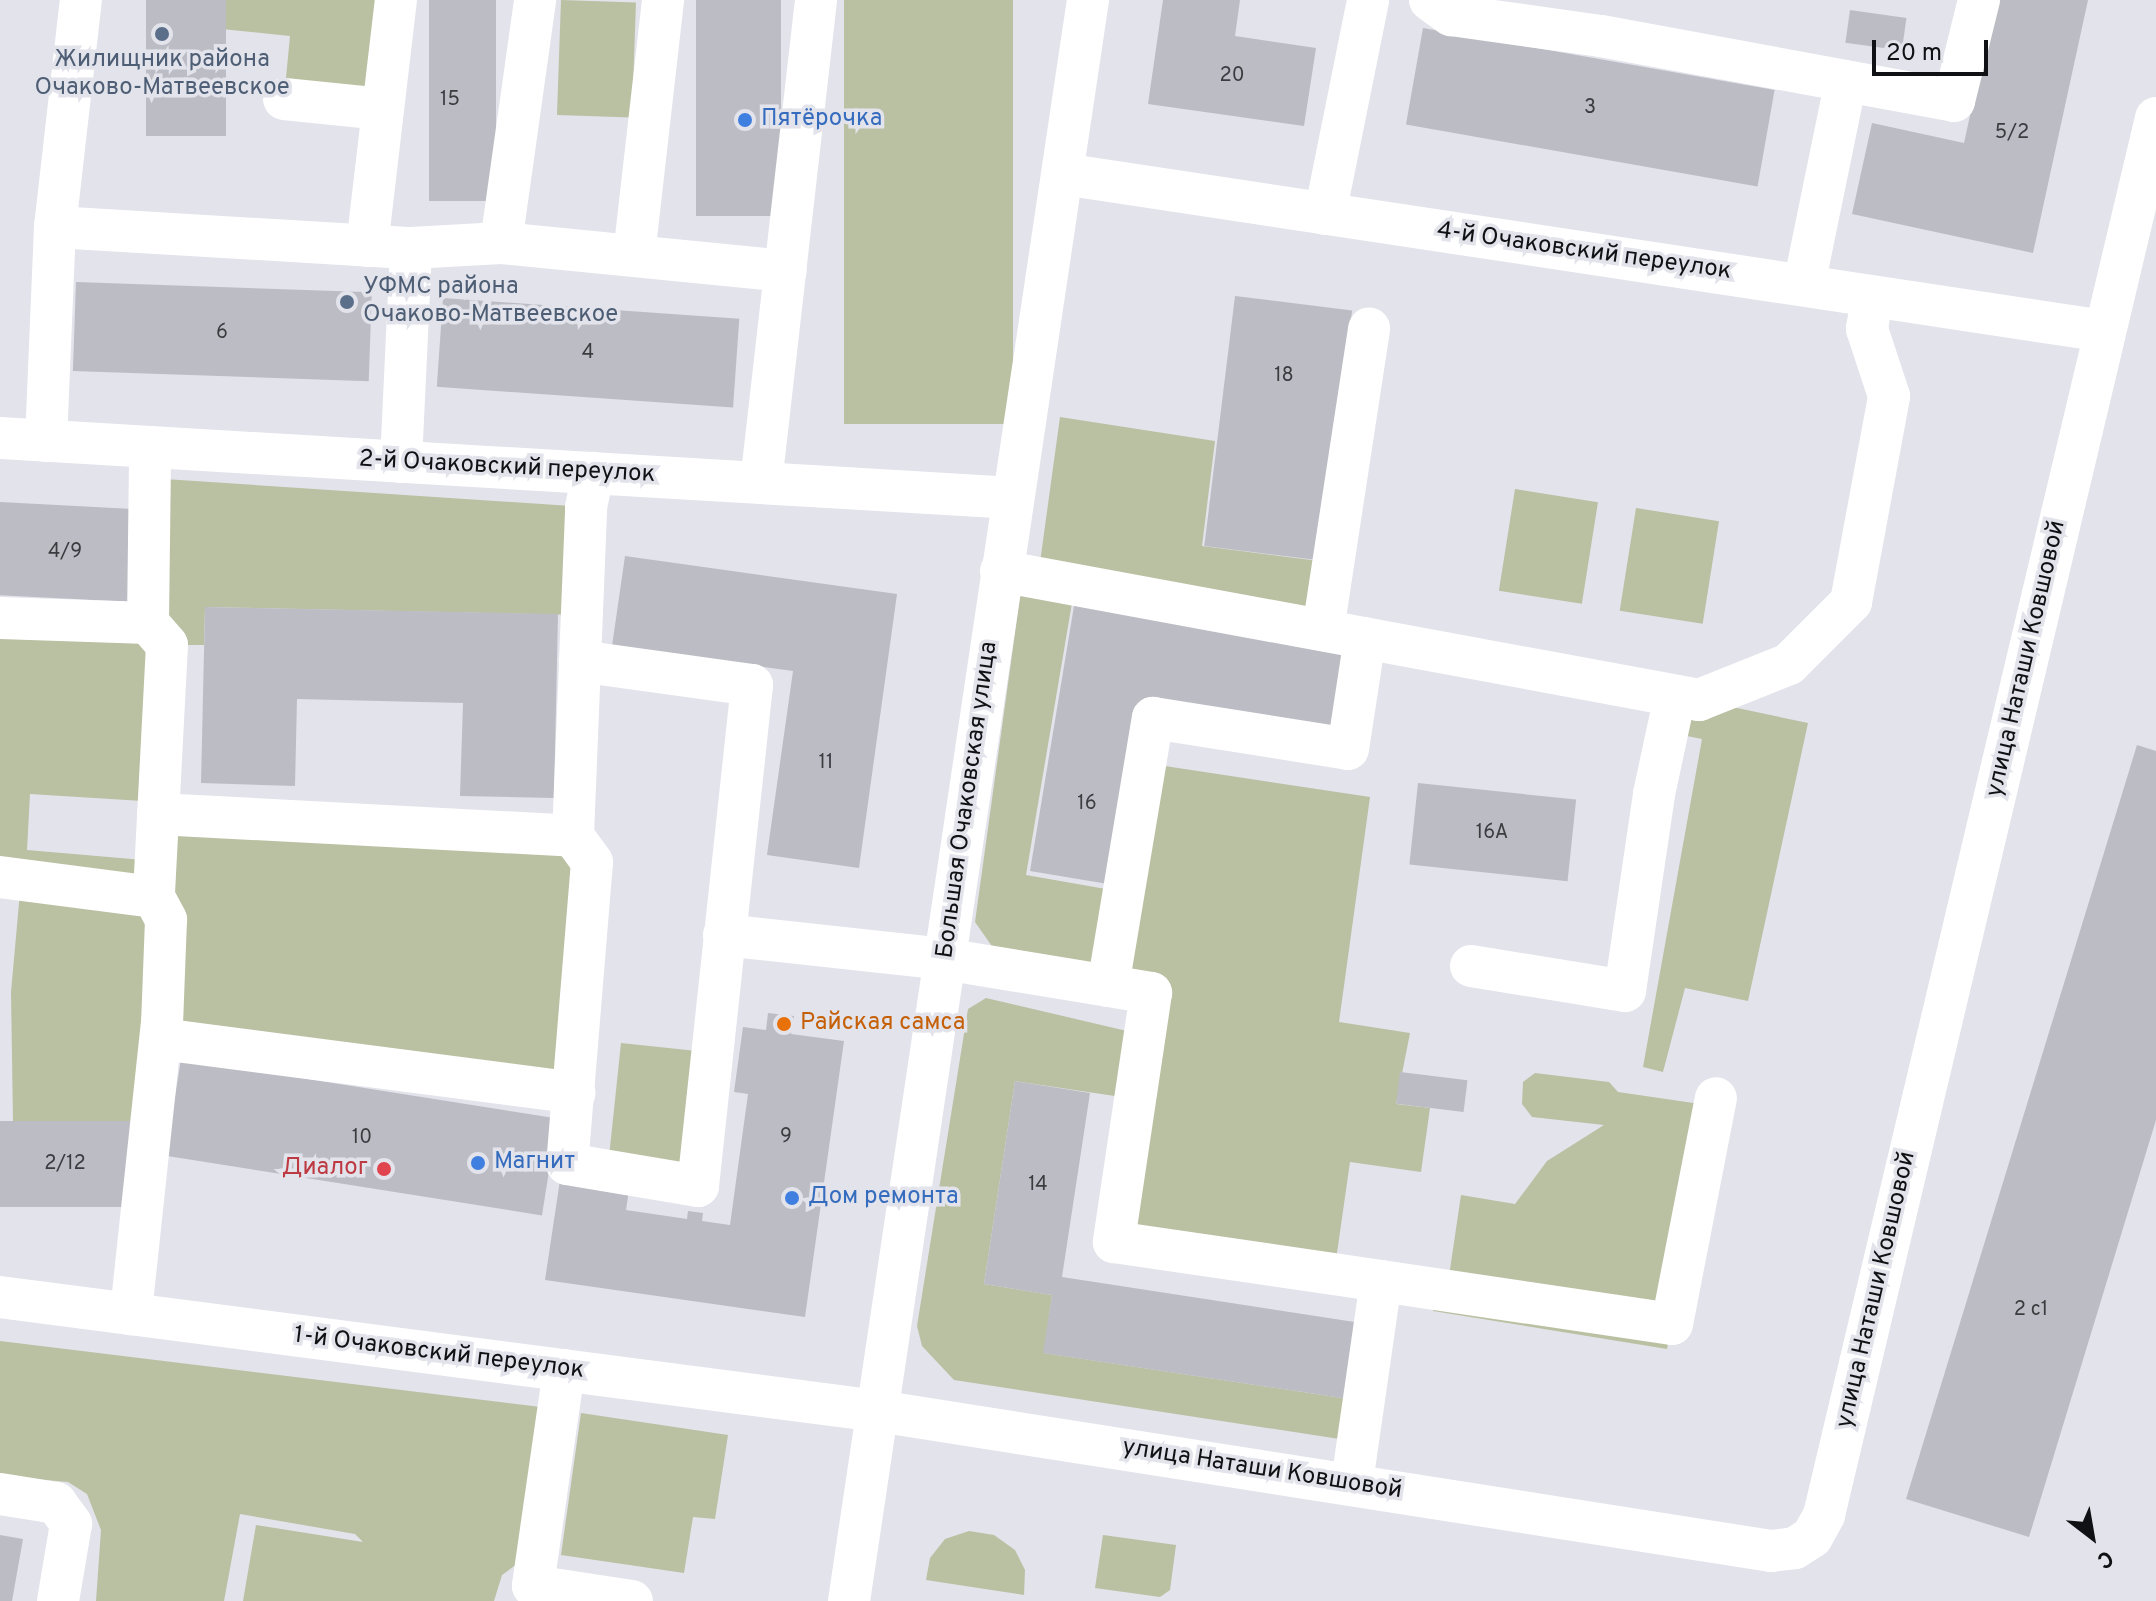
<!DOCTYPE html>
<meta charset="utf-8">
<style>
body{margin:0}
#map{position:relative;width:2156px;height:1601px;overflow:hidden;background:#e2e3eb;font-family:Overpass,sans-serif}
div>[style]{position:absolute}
.green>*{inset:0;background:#bac0a2;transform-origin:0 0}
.building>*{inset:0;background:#bcbdc4;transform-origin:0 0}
.minor>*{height:42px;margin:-21px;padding:0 21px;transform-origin:21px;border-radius:21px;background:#fff}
.dots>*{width:22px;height:22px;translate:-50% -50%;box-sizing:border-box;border:4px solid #e2e3eb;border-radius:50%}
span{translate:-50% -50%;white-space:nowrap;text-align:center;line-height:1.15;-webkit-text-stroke:7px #e2e3eb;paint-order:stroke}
.number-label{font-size:20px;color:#3b3c40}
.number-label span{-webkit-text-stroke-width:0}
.service-label{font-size:24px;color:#4e5e75}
.left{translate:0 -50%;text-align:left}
.shop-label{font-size:24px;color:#366cbe}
.street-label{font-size:24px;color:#101114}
.food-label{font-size:24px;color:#c56008}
.health-label{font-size:24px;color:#be3a42}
.right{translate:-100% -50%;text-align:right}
.north{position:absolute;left:2052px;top:1497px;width:80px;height:80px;-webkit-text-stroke:6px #e2e3eb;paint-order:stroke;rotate:149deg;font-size:22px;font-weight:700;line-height:32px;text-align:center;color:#101114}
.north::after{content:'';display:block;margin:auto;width:28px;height:36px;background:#101114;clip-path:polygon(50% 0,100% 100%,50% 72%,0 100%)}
.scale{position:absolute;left:1872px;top:40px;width:116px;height:36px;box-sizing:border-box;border:4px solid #101114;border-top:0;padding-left:10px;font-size:24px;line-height:28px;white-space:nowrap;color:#101114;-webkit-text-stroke:6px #e2e3eb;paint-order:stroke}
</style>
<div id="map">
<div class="green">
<i style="clip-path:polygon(226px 0,396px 0,382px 109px,284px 99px,290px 36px,222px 29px)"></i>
<i style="left:561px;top:0;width:75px;height:115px;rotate:2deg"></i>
<i style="left:844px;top:0;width:169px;height:424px"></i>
<i style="clip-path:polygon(1060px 417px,1215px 441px,1202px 546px,1319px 561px,1323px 630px,1075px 585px,1026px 875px,1123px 892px,1145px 763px,1370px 797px,1339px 1022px,1410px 1033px,1396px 1104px,1430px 1108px,1421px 1172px,1350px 1162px,1334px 1274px,1114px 1242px,1135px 1099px,1015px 1081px,984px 1284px,1052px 1295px,1044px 1353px,1349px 1399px,1346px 1440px,954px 1380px,922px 1346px,917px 1326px,968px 1009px,986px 998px,1144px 1035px,1150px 993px,996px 952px,975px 922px,1020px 597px,1038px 577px)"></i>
<i style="clip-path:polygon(149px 478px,586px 507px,582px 615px,205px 607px,204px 645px,168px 645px,159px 802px,30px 794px,27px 850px,155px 861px,158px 814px,573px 836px,575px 1084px,162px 1022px,134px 1121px,13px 1121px,11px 992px,21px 881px,0 877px,0 618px,147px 623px)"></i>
<i style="left:1515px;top:489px;width:84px;height:103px;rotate:9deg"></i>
<i style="left:1636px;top:508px;width:84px;height:104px;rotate:9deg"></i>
<i style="clip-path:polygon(1699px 700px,1808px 723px,1748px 1001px,1685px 988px,1663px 1072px,1643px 1067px,1702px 739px,1667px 732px)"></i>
<i style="left:621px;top:1043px;width:95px;height:129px;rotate:6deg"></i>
<i style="clip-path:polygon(1535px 1073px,1609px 1082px,1618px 1092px,1714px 1106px,1667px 1349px,1433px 1311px,1436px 1289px,1447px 1290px,1461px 1195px,1515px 1204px,1547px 1161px,1604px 1125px,1532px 1117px,1522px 1104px,1523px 1082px)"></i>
<i style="clip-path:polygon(0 1341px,557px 1409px,517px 1564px,502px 1575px,494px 1601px,243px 1601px,256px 1525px,363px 1542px,355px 1534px,240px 1514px,224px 1601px,96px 1601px,101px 1530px,87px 1494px,68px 1482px,0 1476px)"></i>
<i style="clip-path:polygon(581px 1413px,728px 1435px,715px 1519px,693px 1517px,684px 1573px,561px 1555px)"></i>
<i style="clip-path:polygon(969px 1531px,994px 1535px,1015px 1550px,1025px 1570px,1024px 1595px,926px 1580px,930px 1558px,945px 1539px)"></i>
<i style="clip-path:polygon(1103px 1535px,1176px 1545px,1170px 1590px,1160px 1597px,1095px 1588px)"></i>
</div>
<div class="building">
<i style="left:146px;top:0;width:80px;height:136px"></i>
<i style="left:429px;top:0;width:67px;height:201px"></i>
<i style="left:696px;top:0;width:85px;height:216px"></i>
<i style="clip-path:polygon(1163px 0,1240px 0,1235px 36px,1316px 48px,1304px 126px,1148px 104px)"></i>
<i style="clip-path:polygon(1995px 0,2088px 0,2033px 253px,1852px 214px,1872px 123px,1964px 143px)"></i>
<i style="left:1850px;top:10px;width:57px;height:33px;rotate:8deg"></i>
<i style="left:1423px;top:28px;width:357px;height:98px;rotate:10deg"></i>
<i style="left:76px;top:282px;width:296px;height:89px;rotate:2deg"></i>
<i style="left:1235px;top:296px;width:118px;height:252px;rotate:7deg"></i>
<i style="left:443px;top:298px;width:297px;height:89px;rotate:4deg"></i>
<i style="left:0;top:502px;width:133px;height:93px;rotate:3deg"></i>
<i style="clip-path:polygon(625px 556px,897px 594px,859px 868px,767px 855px,793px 671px,612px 646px)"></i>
<i style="clip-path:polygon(1075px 600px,1349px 646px,1333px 737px,1149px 707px,1120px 886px,1030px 871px)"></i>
<i style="clip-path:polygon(205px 607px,558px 614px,554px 798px,460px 796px,463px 703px,297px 699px,295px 786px,201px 783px)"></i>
<i style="clip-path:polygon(2137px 745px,2156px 751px,2156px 1120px,2029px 1537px,1906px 1499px)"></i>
<i style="left:1418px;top:783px;width:159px;height:82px;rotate:6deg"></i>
<i style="clip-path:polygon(768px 1013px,794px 1016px,791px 1034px,844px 1041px,805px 1317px,545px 1280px,560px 1180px,629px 1190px,626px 1210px,687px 1219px,688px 1211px,703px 1213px,702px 1221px,730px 1225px,748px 1094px,734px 1092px,743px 1027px,766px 1030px)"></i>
<i style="left:181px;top:1059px;width:381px;height:98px;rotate:9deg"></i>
<i style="left:1400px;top:1072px;width:68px;height:32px;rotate:7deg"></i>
<i style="clip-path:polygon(1015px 1081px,1090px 1093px,1062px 1277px,1361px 1323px,1349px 1399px,1043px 1353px,1052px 1295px,984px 1284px)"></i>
<i style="left:0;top:1121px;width:134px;height:86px"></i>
<i style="clip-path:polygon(0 1535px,23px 1539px,12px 1601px,0 1601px)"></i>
</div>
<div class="minor">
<i style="left:1430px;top:0;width:26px;rotate:36deg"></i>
<i style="left:1451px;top:15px;width:151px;rotate:8deg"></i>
<i style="left:1601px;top:36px;width:359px;rotate:10.4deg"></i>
<i style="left:1954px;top:101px;width:104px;rotate:-76.1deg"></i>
<i style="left:284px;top:99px;width:99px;rotate:5.8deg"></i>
<i style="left:1063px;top:174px;width:1053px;rotate:8.58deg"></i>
<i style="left:1325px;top:214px;width:218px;rotate:-78.6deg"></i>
<i style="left:55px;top:227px;width:228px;rotate:-83.5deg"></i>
<i style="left:501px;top:243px;width:245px;rotate:-82deg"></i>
<i style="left:367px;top:246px;width:248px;rotate:-83.3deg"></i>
<i style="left:634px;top:255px;width:257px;rotate:-83.5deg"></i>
<i style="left:1804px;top:285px;width:208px;rotate:-78.4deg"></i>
<i style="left:0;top:438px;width:1015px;rotate:3.39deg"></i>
<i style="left:46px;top:441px;width:214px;rotate:-87.6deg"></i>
<i style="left:55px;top:227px;width:357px;rotate:3.4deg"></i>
<i style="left:401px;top:462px;width:214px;rotate:-87.3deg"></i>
<i style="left:411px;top:248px;width:90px;rotate:-3.2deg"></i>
<i style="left:501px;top:243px;width:286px;rotate:5.6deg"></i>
<i style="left:761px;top:483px;width:486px;rotate:-83.5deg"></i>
<i style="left:1001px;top:571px;width:710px;rotate:10.47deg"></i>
<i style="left:1699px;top:700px;width:97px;rotate:-21.8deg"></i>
<i style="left:1789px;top:664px;width:88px;rotate:-45deg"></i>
<i style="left:1851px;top:602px;width:209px;rotate:-79.5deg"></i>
<i style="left:1889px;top:396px;width:71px;rotate:-108.2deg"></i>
<i style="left:1867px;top:329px;width:33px;rotate:-81deg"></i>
<i style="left:0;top:618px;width:148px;rotate:1.9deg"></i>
<i style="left:148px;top:623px;width:176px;rotate:-89.3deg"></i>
<i style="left:148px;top:623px;width:29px;rotate:49deg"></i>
<i style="left:167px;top:645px;width:252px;rotate:93deg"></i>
<i style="left:1323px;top:630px;width:305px;rotate:-81.3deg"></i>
<i style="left:158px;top:814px;width:416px;rotate:3deg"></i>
<i style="left:573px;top:836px;width:32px;rotate:54deg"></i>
<i style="left:592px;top:862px;width:303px;rotate:94.7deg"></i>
<i style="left:567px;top:1164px;width:133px;rotate:9.5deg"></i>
<i style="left:698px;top:1186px;width:504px;rotate:-83.85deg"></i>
<i style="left:752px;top:685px;width:174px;rotate:-172.1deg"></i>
<i style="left:573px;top:836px;width:329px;rotate:-87.7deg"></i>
<i style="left:586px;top:507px;width:35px;rotate:-78deg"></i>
<i style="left:0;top:877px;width:155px;rotate:7.4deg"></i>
<i style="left:154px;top:897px;width:26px;rotate:62deg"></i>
<i style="left:166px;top:920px;width:102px;rotate:92.2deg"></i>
<i style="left:162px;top:1022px;width:294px;rotate:96.1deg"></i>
<i style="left:724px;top:935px;width:221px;rotate:6.2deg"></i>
<i style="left:944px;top:959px;width:210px;rotate:9.3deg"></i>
<i style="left:1151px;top:993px;width:252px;rotate:98.5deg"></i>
<i style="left:1114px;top:1242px;width:270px;rotate:8.3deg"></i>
<i style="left:1381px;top:1281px;width:204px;rotate:98.2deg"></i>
<i style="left:1471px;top:966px;width:156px;rotate:9.2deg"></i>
<i style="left:1625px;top:991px;width:199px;rotate:-81.6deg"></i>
<i style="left:1654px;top:794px;width:100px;rotate:-77.9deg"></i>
<i style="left:1108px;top:986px;width:272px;rotate:-80.5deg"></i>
<i style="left:1153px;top:718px;width:197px;rotate:9deg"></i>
<i style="left:1348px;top:749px;width:112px;rotate:-81.3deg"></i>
<i style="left:161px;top:1039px;width:417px;rotate:7.4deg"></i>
<i style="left:1381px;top:1281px;width:294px;rotate:8.4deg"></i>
<i style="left:1672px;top:1324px;width:230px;rotate:-79deg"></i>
<i style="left:0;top:1297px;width:885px;rotate:7.4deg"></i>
<i style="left:878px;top:1411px;width:904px;rotate:8.91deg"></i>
<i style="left:1771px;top:1551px;width:24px;rotate:-7deg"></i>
<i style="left:1795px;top:1548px;width:20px;rotate:-33deg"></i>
<i style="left:1812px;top:1537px;width:25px;rotate:-61deg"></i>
<i style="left:1824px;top:1515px;width:1436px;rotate:-76.63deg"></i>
<i style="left:564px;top:1370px;width:218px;rotate:98.2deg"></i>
<i style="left:533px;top:1586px;width:100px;rotate:8.6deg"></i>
<i style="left:0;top:1494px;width:57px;rotate:9.1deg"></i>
<i style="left:56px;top:1503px;width:26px;rotate:54deg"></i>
<i style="left:71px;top:1524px;width:78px;rotate:99.6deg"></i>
<i style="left:849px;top:1601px;width:1619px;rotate:-81.51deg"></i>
</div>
<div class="dots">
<i style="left:162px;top:34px;background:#5c6f8a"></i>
<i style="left:745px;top:120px;background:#3f7fe0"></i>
<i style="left:347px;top:302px;background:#5c6f8a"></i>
<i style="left:784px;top:1024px;background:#e8710a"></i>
<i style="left:478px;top:1163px;background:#3f7fe0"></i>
<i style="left:384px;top:1169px;background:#e0444e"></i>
<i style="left:792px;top:1198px;background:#3f7fe0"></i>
</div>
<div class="number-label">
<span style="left:1232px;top:76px">20</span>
<span style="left:450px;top:100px">15</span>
<span style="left:1590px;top:108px">3</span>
<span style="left:2012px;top:133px">5/2</span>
<span style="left:222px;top:333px">6</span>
<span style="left:588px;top:353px">4</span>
<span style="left:1284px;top:376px">18</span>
<span style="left:65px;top:552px">4/9</span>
<span style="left:826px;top:763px">11</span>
<span style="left:1087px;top:804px">16</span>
<span style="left:1492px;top:833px">16А</span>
<span style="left:786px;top:1137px">9</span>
<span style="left:362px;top:1138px">10</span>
<span style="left:65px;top:1164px">2/12</span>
<span style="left:1038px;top:1185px">14</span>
<span style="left:2031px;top:1310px">2 с1</span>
</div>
<div class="service-label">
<span style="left:162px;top:75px">Жилищник района<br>Очаково-Матвеевское</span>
<span class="left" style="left:363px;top:302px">УФМС района<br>Очаково-Матвеевское</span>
</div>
<div class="shop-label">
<span class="left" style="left:761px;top:120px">Пятёрочка</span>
<span class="left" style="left:494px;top:1163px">Магнит</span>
<span class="left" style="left:808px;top:1198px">Дом ремонта</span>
</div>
<div class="street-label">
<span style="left:1584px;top:252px;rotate:8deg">4-й Очаковский переулок</span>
<span style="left:507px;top:468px;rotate:3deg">2-й Очаковский переулок</span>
<span style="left:2027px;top:659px;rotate:-77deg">улица Наташи Ковшовой</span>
<span style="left:968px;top:800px;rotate:-82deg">Большая Очаковская улица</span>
<span style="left:1877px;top:1290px;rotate:-77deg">улица Наташи Ковшовой</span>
<span style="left:439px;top:1354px;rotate:7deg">1-й Очаковский переулок</span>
<span style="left:1262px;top:1470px;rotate:9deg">улица Наташи Ковшовой</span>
</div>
<div class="food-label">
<span class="left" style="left:800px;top:1024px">Райская самса</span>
</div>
<div class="health-label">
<span class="right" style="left:368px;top:1169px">Диалог</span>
</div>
<div class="north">С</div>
<div class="scale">20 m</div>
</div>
